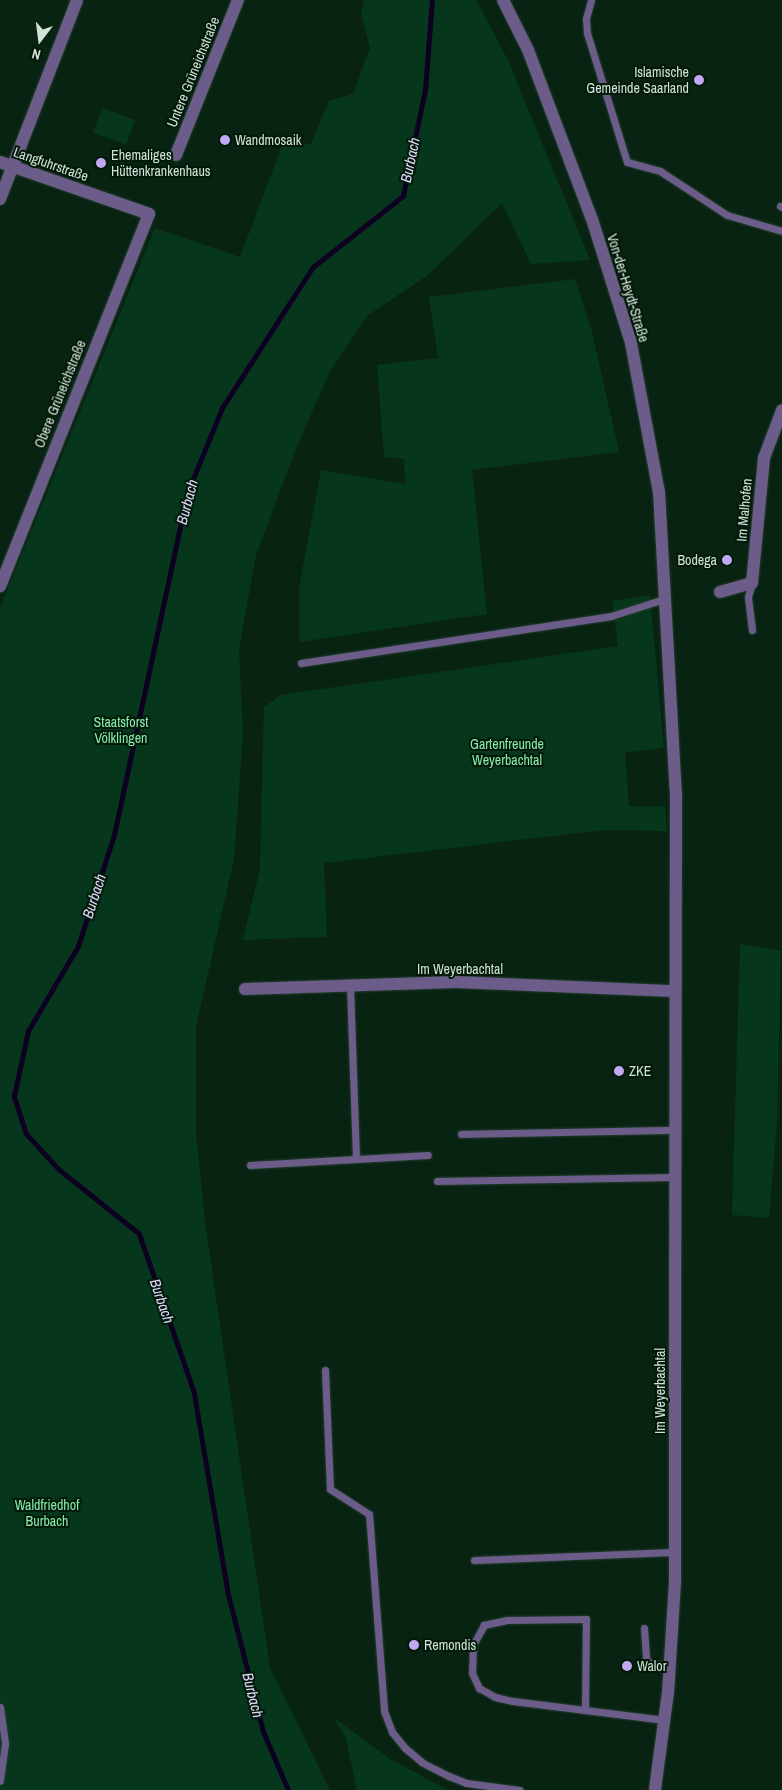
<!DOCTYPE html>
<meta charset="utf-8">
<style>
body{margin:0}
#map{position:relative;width:782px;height:1790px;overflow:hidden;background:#082312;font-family:"Archivo Narrow",sans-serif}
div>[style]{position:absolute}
.green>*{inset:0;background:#06371c;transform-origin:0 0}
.stream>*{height:4.5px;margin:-2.25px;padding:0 2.25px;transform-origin:2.25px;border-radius:2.25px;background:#0d0021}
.roads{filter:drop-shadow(0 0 1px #243e2d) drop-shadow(0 0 1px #243e2d)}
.service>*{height:7px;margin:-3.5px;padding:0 3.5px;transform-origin:3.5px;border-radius:3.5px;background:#6c5c89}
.minor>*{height:12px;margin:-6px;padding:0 6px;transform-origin:6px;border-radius:6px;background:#6c5c89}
.dots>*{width:14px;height:14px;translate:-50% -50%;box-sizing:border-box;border:2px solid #011909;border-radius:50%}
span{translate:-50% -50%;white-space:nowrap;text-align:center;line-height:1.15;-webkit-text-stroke:4px #011909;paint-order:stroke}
.street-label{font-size:14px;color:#d2e2d6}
.poi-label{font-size:14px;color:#d2e2d6}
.right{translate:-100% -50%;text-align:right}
.left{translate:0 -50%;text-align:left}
.park-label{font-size:14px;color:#89ebaa}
.water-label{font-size:15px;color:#e1d5fa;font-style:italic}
.north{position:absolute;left:15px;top:15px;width:50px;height:50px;-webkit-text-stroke:4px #011909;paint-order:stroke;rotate:195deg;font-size:14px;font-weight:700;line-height:20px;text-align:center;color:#d2e2d6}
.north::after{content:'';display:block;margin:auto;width:18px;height:22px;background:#d2e2d6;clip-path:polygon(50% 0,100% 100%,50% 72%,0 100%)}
</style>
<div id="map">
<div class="green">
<i style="clip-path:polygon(364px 0,476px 0,508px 60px,590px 260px,531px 264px,502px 203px,428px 275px,367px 316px,329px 373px,296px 449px,256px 555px,239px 649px,243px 734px,234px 859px,196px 1026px,196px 1134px,205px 1222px,270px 1668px,330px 1790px,0 1790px,0 608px,155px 228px,240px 257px,283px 143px,311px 144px,329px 101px,353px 94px,370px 48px,361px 13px)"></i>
<i style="left:102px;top:108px;width:35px;height:26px;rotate:20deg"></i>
<i style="clip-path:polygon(575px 279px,592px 332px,619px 452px,472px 470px,487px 614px,299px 642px,299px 588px,321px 470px,405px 484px,404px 459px,384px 457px,377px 365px,438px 358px,429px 297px)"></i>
<i style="clip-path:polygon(650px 595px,664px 748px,625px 752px,629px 806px,665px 806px,667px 831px,604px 830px,324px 863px,327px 937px,243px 940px,260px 868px,264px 707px,281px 695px,618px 646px,612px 601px)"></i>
<i style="clip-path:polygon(740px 944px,781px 951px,777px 1122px,769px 1218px,732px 1215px)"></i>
<i style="clip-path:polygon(333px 1717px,390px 1759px,448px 1790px,357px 1790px,346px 1738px)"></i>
</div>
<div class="stream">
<i style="left:288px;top:1790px;width:63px;rotate:-113.3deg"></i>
<i style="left:263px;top:1732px;width:141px;rotate:-104.3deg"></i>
<i style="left:228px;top:1595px;width:205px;rotate:-99.6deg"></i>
<i style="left:194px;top:1393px;width:168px;rotate:-109.1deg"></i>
<i style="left:139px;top:1234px;width:102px;rotate:-141.3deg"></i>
<i style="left:59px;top:1170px;width:49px;rotate:-132.5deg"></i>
<i style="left:26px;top:1134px;width:40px;rotate:-108deg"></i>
<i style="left:14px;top:1096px;width:66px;rotate:-77.8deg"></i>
<i style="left:28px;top:1031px;width:99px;rotate:-59.5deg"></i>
<i style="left:78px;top:946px;width:117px;rotate:-72deg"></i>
<i style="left:114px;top:835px;width:352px;rotate:-77.9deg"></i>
<i style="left:188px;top:491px;width:90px;rotate:-67.7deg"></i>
<i style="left:222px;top:408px;width:168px;rotate:-57.2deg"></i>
<i style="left:313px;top:267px;width:115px;rotate:-38.3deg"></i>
<i style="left:403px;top:196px;width:108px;rotate:-78.3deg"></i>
<i style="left:425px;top:90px;width:90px;rotate:-85.6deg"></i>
</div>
<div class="roads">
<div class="service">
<i style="left:591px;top:0;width:20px;rotate:105deg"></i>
<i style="left:586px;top:19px;width:14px;rotate:86deg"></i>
<i style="left:587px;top:33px;width:135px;rotate:72.8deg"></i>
<i style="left:627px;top:162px;width:34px;rotate:15deg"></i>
<i style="left:660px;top:171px;width:80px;rotate:33.3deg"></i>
<i style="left:727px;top:215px;width:57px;rotate:16.2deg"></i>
<i style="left:780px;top:206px;width:2px;rotate:27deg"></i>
<i style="left:752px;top:630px;width:33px;rotate:-97deg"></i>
<i style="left:748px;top:597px;width:15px;rotate:-74deg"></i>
<i style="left:301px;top:663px;width:314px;rotate:-8.6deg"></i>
<i style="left:611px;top:616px;width:56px;rotate:-17.8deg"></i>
<i style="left:350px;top:986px;width:172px;rotate:88deg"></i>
<i style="left:461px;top:1134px;width:212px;rotate:-1.1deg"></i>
<i style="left:250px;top:1165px;width:178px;rotate:-3.2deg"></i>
<i style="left:437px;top:1181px;width:236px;rotate:-1deg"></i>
<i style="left:325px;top:1370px;width:119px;rotate:87.6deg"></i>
<i style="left:330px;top:1489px;width:46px;rotate:32.7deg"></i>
<i style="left:369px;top:1514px;width:198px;rotate:85.6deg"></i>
<i style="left:384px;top:1711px;width:22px;rotate:69deg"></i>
<i style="left:392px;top:1732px;width:21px;rotate:51deg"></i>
<i style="left:405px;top:1748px;width:23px;rotate:40deg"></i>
<i style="left:423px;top:1763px;width:29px;rotate:27deg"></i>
<i style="left:449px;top:1776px;width:18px;rotate:22deg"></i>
<i style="left:466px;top:1783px;width:54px;rotate:7.4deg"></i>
<i style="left:474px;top:1560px;width:201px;rotate:-2.3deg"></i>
<i style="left:644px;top:1628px;width:31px;rotate:86deg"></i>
<i style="left:646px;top:1659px;width:6px;rotate:45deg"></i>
<i style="left:650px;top:1663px;width:20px;rotate:9deg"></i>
<i style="left:0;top:1707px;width:37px;rotate:82deg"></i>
<i style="left:5px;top:1744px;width:37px;rotate:98deg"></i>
<i style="left:585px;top:1710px;width:91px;rotate:-89.4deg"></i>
<i style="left:586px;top:1619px;width:79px;rotate:179.3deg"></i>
<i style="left:507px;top:1620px;width:24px;rotate:168deg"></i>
<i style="left:484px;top:1625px;width:23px;rotate:119deg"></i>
<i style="left:473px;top:1645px;width:28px;rotate:92deg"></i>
<i style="left:472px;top:1673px;width:17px;rotate:65deg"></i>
<i style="left:479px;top:1688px;width:18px;rotate:29deg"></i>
<i style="left:495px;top:1697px;width:18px;rotate:13deg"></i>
<i style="left:513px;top:1701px;width:153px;rotate:7.1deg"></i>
</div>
<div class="minor">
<i style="left:503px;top:0;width:56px;rotate:63.4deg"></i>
<i style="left:528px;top:50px;width:181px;rotate:69.3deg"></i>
<i style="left:592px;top:219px;width:130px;rotate:72.5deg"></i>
<i style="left:631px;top:343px;width:152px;rotate:79.4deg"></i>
<i style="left:659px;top:492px;width:300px;rotate:86.8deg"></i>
<i style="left:676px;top:792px;width:597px;rotate:90.1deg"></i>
<i style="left:675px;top:1389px;width:193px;rotate:90deg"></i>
<i style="left:675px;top:1582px;width:110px;rotate:93.6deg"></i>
<i style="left:668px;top:1692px;width:99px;rotate:97.6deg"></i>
<i style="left:176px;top:155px;width:167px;rotate:-68.2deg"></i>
<i style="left:0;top:162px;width:158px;rotate:19.2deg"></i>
<i style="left:149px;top:214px;width:401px;rotate:111.8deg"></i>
<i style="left:0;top:199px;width:213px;rotate:-68.8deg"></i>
<i style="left:720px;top:592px;width:33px;rotate:-16deg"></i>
<i style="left:752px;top:583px;width:126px;rotate:-84.5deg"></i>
<i style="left:764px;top:458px;width:51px;rotate:-69.4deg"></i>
<i style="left:245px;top:989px;width:211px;rotate:-1.9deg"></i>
<i style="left:456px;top:982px;width:218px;rotate:2.4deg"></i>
</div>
</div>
<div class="dots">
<i style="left:699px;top:80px;background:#c2a8f3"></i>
<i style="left:225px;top:140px;background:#c2a8f3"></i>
<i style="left:101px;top:163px;background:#c2a8f3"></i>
<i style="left:727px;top:560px;background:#c2a8f3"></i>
<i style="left:619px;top:1071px;background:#c2a8f3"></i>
<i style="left:414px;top:1645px;background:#c2a8f3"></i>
<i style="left:627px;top:1666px;background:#c2a8f3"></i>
</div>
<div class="street-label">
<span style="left:193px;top:72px;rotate:-68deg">Untere Grüneichstraße</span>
<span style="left:51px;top:164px;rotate:19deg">Langfuhrstraße</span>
<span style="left:628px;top:288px;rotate:73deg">Von-der-Heydt-Straße</span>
<span style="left:60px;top:394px;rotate:-68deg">Obere Grüneichstraße</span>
<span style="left:744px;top:510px;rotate:-85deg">Im Malhofen</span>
<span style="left:460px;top:969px">Im Weyerbachtal</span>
<span style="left:660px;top:1391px;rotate:-90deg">Im Weyerbachtal</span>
</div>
<div class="poi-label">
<span class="right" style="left:689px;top:80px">Islamische<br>Gemeinde Saarland</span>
<span class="left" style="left:235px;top:140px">Wandmosaik</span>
<span class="left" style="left:111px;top:163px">Ehemaliges<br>Hüttenkrankenhaus</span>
<span class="right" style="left:717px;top:560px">Bodega</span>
<span class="left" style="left:629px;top:1071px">ZKE</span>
<span class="left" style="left:424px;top:1645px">Remondis</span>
<span class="left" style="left:637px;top:1666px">Walor</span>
</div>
<div class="park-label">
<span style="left:121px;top:730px">Staatsforst<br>Völklingen</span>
<span style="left:507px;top:752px">Gartenfreunde<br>Weyerbachtal</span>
<span style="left:47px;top:1513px">Waldfriedhof<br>Burbach</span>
</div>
<div class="water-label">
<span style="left:410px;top:160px;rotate:-78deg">Burbach</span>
<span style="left:187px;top:502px;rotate:-75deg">Burbach</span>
<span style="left:94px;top:896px;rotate:-72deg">Burbach</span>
<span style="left:162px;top:1301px;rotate:71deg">Burbach</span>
<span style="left:253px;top:1695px;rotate:76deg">Burbach</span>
</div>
<div class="north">N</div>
</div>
